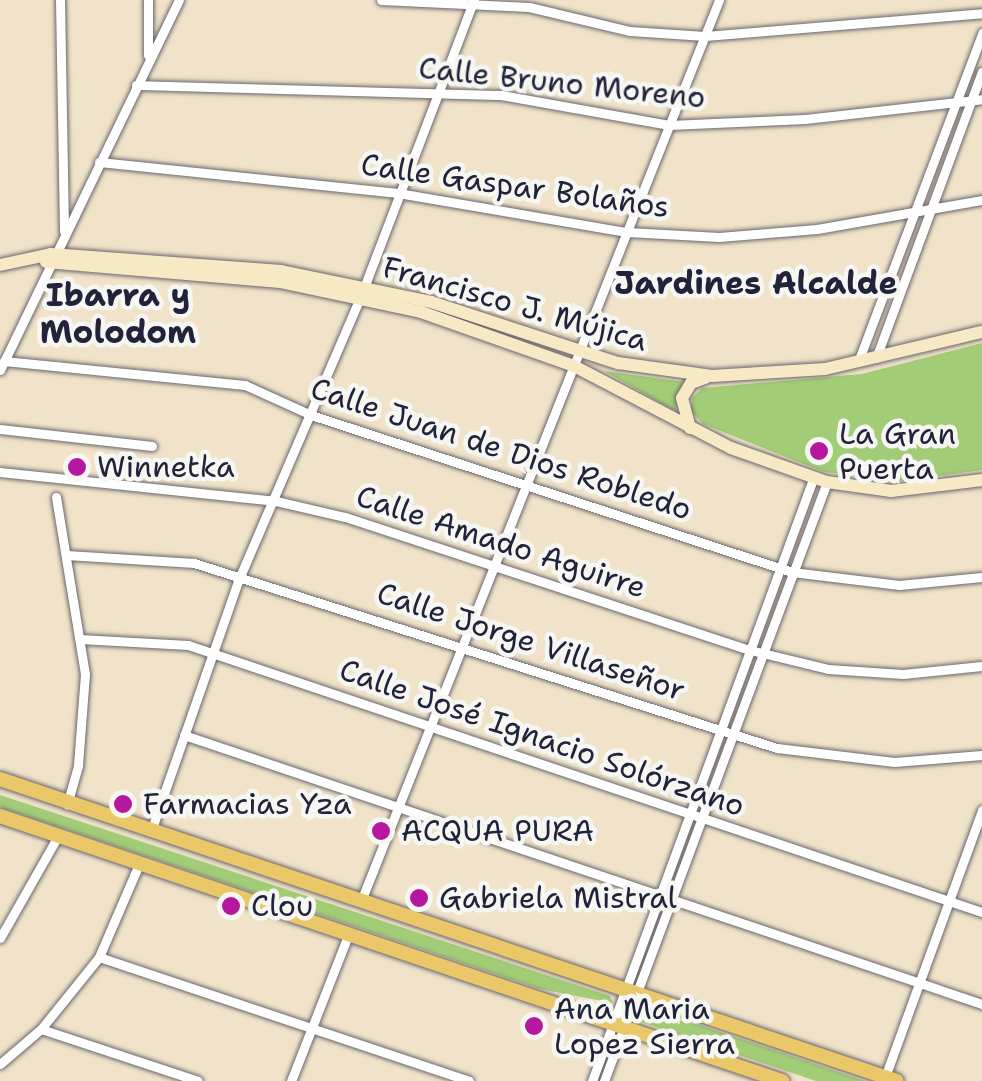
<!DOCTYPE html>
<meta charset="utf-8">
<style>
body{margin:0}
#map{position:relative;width:982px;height:1081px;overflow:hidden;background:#f0e3c9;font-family:"Shantell Sans",sans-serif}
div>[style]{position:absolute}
.green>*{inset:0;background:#a3cc77}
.roads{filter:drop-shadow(0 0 2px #6a666d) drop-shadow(0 0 2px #6a666d)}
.street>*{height:9px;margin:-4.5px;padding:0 4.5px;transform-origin:4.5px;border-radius:4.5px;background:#fff}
.secondary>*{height:12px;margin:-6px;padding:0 6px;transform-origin:6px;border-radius:6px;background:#f7e9c3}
.primary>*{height:14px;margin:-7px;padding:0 7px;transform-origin:7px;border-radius:7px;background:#eac769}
.dots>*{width:28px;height:28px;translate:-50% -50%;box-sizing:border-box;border:5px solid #f6f6f2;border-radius:50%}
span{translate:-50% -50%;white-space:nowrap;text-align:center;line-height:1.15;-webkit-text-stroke:9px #f6f6f2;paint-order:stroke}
.street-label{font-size:30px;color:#22223b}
.poi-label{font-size:30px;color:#22223b}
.left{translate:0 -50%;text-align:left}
.neighbourhood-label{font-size:32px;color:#22223b;font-weight:700}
</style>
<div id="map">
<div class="green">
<i style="clip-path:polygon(982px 343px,982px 470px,903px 481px,824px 472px,703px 424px,691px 411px,692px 398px,702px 388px,862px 374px)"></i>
<i style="clip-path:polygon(604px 371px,685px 382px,675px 411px)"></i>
<i style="clip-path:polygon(0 795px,610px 996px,613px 1003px,540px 989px,0 807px)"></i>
<i style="clip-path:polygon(638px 1012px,700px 1025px,865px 1081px,816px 1081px,636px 1020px)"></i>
</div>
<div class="roads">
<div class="street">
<i style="left:60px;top:0;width:231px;rotate:89deg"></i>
<i style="left:381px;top:0;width:148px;rotate:2.7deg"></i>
<i style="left:529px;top:7px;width:104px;rotate:13.4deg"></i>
<i style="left:630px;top:31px;width:75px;rotate:3.8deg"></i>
<i style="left:705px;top:36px;width:278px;rotate:-4.7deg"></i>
<i style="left:148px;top:55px;width:55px;rotate:-90deg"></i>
<i style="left:136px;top:85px;width:365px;rotate:1.6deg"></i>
<i style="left:501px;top:95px;width:171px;rotate:10.1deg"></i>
<i style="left:669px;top:125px;width:136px;rotate:-2.5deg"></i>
<i style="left:805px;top:119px;width:178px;rotate:-6.4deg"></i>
<i style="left:99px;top:162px;width:301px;rotate:5.9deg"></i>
<i style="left:398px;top:193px;width:232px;rotate:9.7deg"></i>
<i style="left:627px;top:232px;width:92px;rotate:3.1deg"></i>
<i style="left:719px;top:237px;width:98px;rotate:-4.7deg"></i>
<i style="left:817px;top:229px;width:168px;rotate:-10deg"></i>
<i style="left:876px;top:358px;width:305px;rotate:-69.7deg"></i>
<i style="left:4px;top:361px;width:242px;rotate:5.7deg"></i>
<i style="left:245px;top:385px;width:72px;rotate:24.4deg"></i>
<i style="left:311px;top:415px;width:506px;rotate:18.08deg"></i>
<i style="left:792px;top:572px;width:108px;rotate:6.9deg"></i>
<i style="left:899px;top:585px;width:83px;rotate:-5.5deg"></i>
<i style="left:858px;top:362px;width:352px;rotate:-69.3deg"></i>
<i style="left:0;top:370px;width:411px;rotate:-64.2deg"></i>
<i style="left:0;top:429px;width:153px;rotate:6.4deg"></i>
<i style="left:0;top:472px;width:278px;rotate:6deg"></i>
<i style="left:276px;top:501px;width:71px;rotate:13.1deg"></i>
<i style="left:345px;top:517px;width:426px;rotate:18.2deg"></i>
<i style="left:750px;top:650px;width:80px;rotate:13.7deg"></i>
<i style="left:828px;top:669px;width:75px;rotate:3.8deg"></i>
<i style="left:903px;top:674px;width:79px;rotate:-5.8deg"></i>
<i style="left:56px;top:497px;width:179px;rotate:80.7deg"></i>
<i style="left:85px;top:674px;width:92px;rotate:94.4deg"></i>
<i style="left:78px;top:766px;width:40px;rotate:106deg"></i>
<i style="left:67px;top:555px;width:127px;rotate:3.6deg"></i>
<i style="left:194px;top:563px;width:612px;rotate:17.61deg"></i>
<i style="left:777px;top:748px;width:118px;rotate:6.8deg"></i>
<i style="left:894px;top:762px;width:88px;rotate:-4.5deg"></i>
<i style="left:80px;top:639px;width:108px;rotate:3.2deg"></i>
<i style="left:188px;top:645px;width:838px;rotate:18.59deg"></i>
<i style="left:184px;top:735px;width:842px;rotate:18.63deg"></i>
<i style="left:151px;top:831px;width:265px;rotate:-70.8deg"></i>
<i style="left:238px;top:581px;width:308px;rotate:-66.7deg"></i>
<i style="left:360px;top:298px;width:319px;rotate:-69.1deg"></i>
<i style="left:361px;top:901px;width:970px;rotate:-68.33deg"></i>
<i style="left:0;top:938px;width:117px;rotate:-60.4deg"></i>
<i style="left:99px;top:957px;width:390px;rotate:18.5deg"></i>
<i style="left:41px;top:1029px;width:165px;rotate:18.3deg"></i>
<i style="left:0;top:1064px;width:54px;rotate:-40.5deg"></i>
<i style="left:41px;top:1029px;width:92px;rotate:-51.1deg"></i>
<i style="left:99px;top:957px;width:101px;rotate:-66.7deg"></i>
<i style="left:885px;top:1077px;width:284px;rotate:-70deg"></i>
<i style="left:291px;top:1081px;width:159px;rotate:-68.6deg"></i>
<i style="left:592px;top:1081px;width:641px;rotate:-69.84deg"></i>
<i style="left:604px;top:1081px;width:639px;rotate:-69.58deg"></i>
</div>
<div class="secondary">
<i style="left:46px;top:262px;width:235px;rotate:4.9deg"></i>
<i style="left:280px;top:282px;width:144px;rotate:12deg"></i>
<i style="left:421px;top:312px;width:162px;rotate:19.4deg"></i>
<i style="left:574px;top:366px;width:177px;rotate:27.6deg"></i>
<i style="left:731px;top:448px;width:102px;rotate:19.5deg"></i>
<i style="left:827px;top:482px;width:65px;rotate:8deg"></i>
<i style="left:891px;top:491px;width:92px;rotate:-6.9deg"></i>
<i style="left:0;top:265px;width:52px;rotate:-12.2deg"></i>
<i style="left:51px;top:254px;width:231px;rotate:4.2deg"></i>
<i style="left:281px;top:271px;width:153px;rotate:11.7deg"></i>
<i style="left:431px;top:302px;width:197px;rotate:18.1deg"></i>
<i style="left:618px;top:363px;width:95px;rotate:7.9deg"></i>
<i style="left:712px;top:376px;width:113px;rotate:-3.5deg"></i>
<i style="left:825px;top:369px;width:161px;rotate:-13.3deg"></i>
<i style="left:690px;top:428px;width:31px;rotate:-105deg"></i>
<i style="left:682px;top:398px;width:17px;rotate:-59deg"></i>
<i style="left:691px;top:383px;width:15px;rotate:-20deg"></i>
</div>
<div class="primary">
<i style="left:0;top:779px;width:946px;rotate:18.61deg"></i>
<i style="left:0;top:816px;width:826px;rotate:18.72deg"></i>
</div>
</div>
<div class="dots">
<i style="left:819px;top:451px;background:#b5179e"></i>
<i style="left:77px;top:467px;background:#b5179e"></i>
<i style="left:123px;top:804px;background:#b5179e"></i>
<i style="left:381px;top:831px;background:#b5179e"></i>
<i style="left:419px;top:898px;background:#b5179e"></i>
<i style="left:231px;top:906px;background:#b5179e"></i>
<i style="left:534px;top:1026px;background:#b5179e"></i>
</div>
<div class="street-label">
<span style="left:562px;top:83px;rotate:6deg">Calle Bruno Moreno</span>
<span style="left:515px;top:186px;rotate:8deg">Calle Gaspar Bolaños</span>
<span style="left:515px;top:304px;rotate:16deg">Francisco J. Mújica</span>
<span style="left:501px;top:449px;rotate:18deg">Calle Juan de Dios Robledo</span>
<span style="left:501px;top:542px;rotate:18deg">Calle Amado Aguirre</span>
<span style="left:531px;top:642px;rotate:18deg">Calle Jorge Villaseñor</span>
<span style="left:542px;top:738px;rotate:19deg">Calle José Ignacio Solórzano</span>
</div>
<div class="poi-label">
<span class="left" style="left:839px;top:451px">La Gran<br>Puerta</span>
<span class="left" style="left:97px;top:467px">Winnetka</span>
<span class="left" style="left:143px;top:804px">Farmacias Yza</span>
<span class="left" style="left:401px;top:831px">ACQUA PURA</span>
<span class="left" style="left:439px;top:898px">Gabriela Mistral</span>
<span class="left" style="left:251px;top:906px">Clou</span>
<span class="left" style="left:554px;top:1026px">Ana Maria<br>Lopez Sierra</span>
</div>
<div class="neighbourhood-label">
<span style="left:756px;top:283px">Jardines Alcalde</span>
<span style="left:118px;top:314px">Ibarra y<br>Molodom</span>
</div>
</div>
